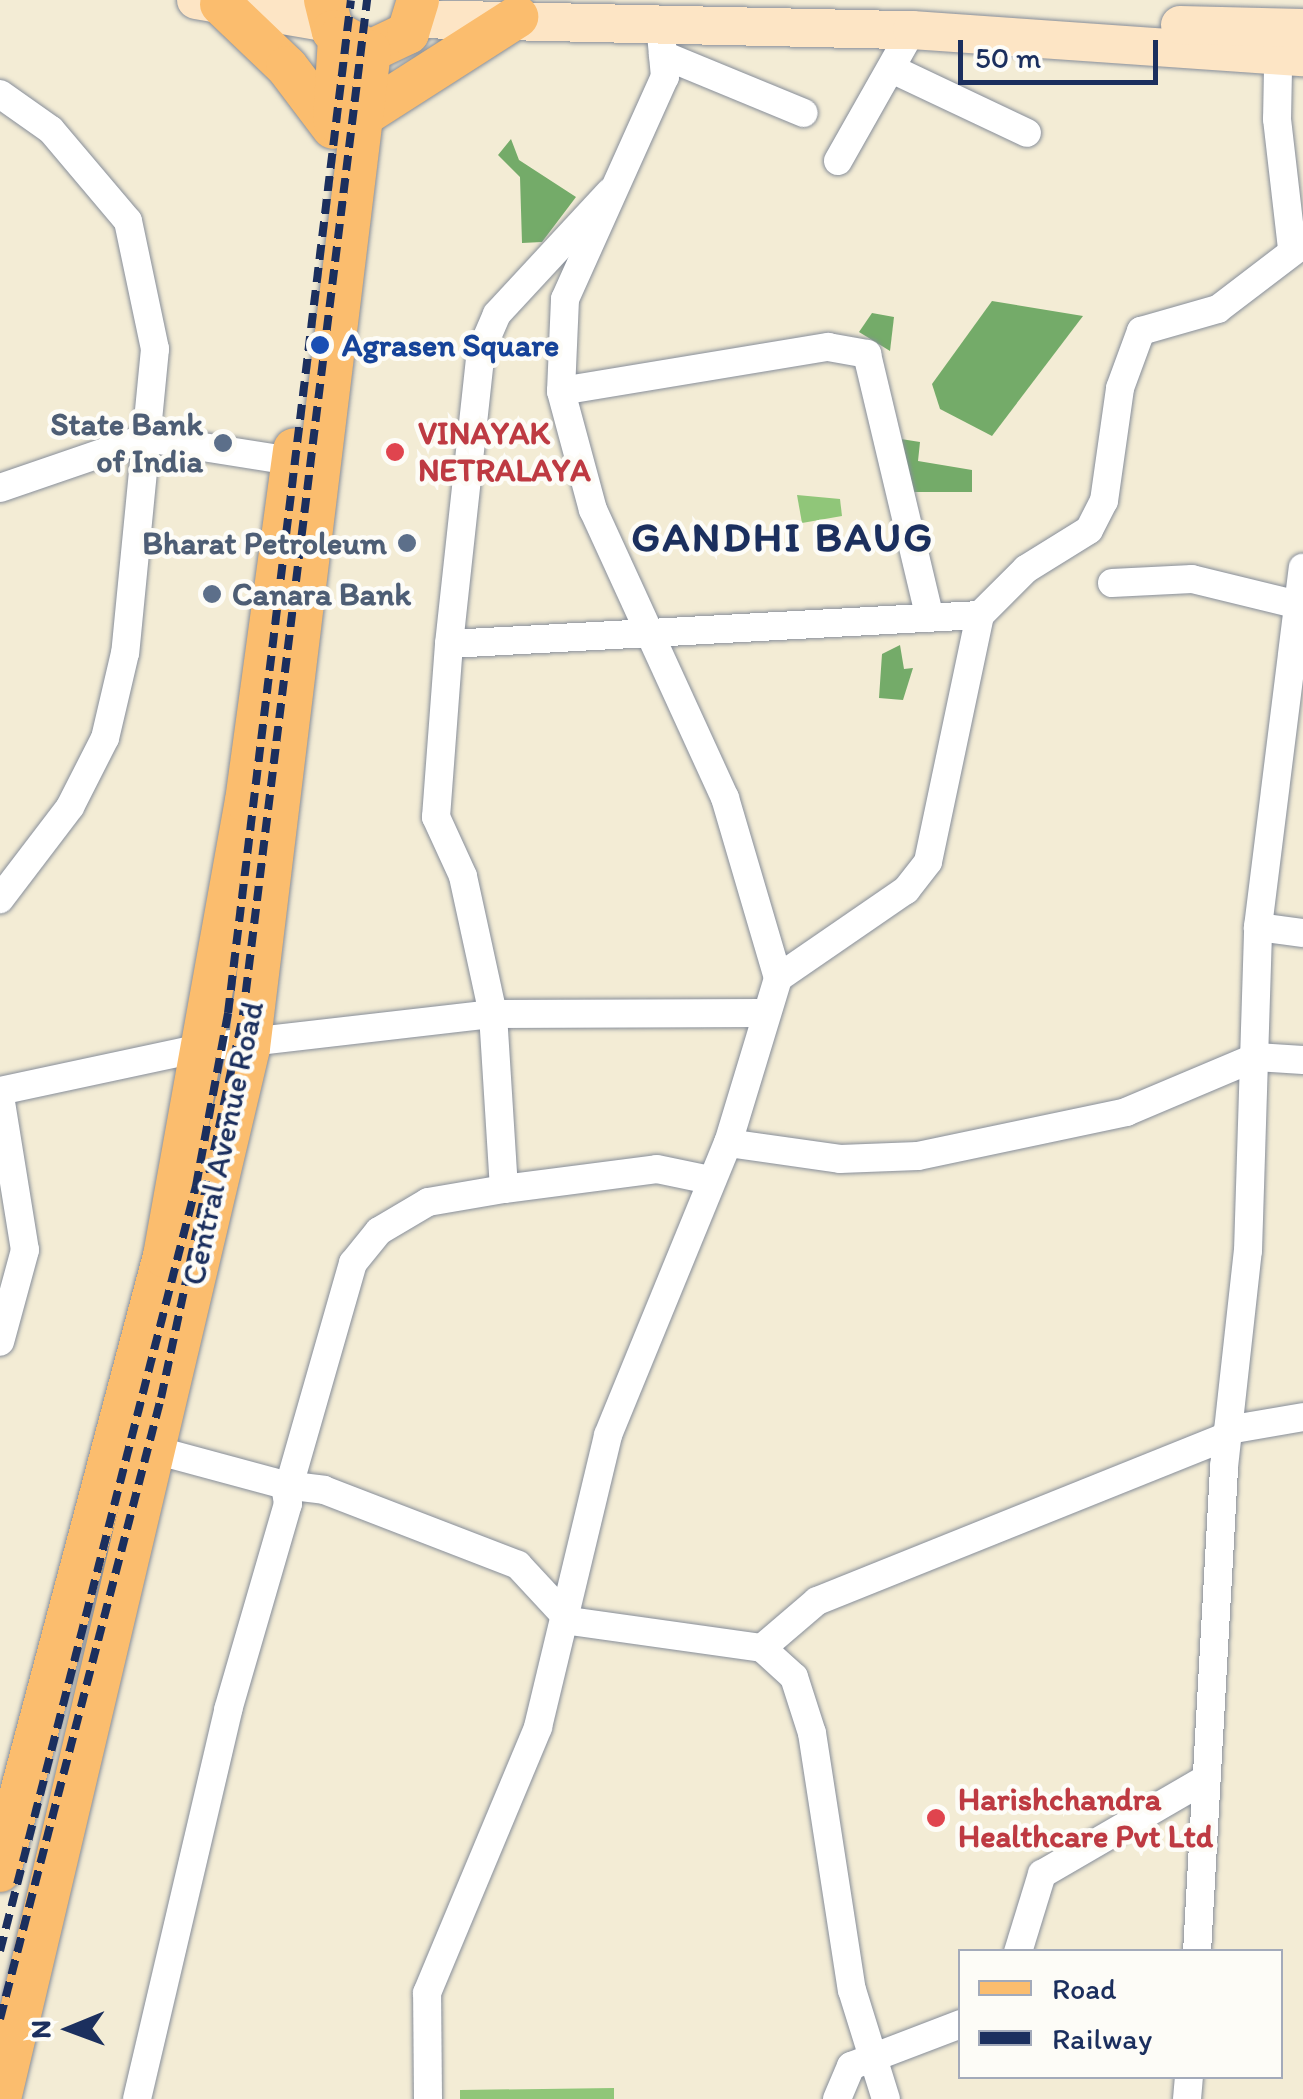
<!DOCTYPE html>
<style>
body{margin:0}
#map{position:relative;width:1303px;height:2099px;overflow:hidden;background:#f3ecd5;font-family:Itim,sans-serif}
div>[style]{position:absolute}
.green>*{inset:0;background:#90c679}
.forest>*{inset:0;background:#74ab69}
.roads{filter:drop-shadow(0 0 2px #878e9a) drop-shadow(0 0 2px #878e9a)}
.minor>*{height:28px;margin:-14px;padding:0 14px;transform-origin:14px;border-radius:14px;background:#fff}
.secondary>*{height:38px;margin:-19px;padding:0 19px;transform-origin:19px;border-radius:19px;background:#fde5c5}
.primary>*{height:42px;margin:-21px;padding:0 21px;transform-origin:21px;border-radius:21px;background:#fbbd6e}
.rail>*{height:8px;margin-top:-4px;transform-origin:0;background:repeating-linear-gradient(90deg,#1b2f5e 0 15px,transparent 0 23px)}
.dots>*{width:28px;height:28px;translate:-50% -50%;box-sizing:border-box;border:5px solid #fdfcf7;border-radius:50%}
span{translate:-50% -50%;white-space:nowrap;text-align:center;line-height:1.15;-webkit-text-stroke:9px #fdfcf7;paint-order:stroke}
.transit-label{font-size:32px;color:#164399;font-weight:700}
.left{translate:0 -50%;text-align:left}
.service-label{font-size:32px;color:#4e5e75;font-weight:700}
.right{translate:-100% -50%;text-align:right}
.health-label{font-size:32px;color:#be3a42;font-weight:700}
.street-label{font-size:32px;color:#1b2f5e}
.district-label{font-size:42px;color:#1b2f5e;font-weight:700;letter-spacing:2.5px}
.legend{position:absolute;left:958px;top:1949px;width:325px;height:130px;box-sizing:border-box;background:#fdfcf7;border:2px solid #a3aaba;margin:0;padding:12px 18px;list-style:none;font-size:30px;color:#1b2f5e}
.legend li{display:flex;align-items:center;gap:20px;height:50px}
.legend b{width:50px;border:2px solid #a3aaba}
.north{position:absolute;left:20px;top:1979px;width:100px;height:100px;-webkit-text-stroke:8px #fdfcf7;paint-order:stroke;rotate:269deg;font-size:28px;font-weight:700;line-height:40px;text-align:center;color:#1b2f5e}
.north::after{content:'';display:block;margin:auto;width:35px;height:45px;background:#1b2f5e;clip-path:polygon(50% 0,100% 100%,50% 72%,0 100%)}
.scale{position:absolute;left:958px;top:40px;width:200px;height:45px;box-sizing:border-box;border:5px solid #1b2f5e;border-top:0;padding-left:12px;font-size:30px;line-height:35px;white-space:nowrap;color:#1b2f5e;-webkit-text-stroke:8px #fdfcf7;paint-order:stroke}
</style>
<div id="map">
<div class="green">
<i style="clip-path:polygon(797px 495px,840px 499px,842px 516px,802px 523px)"></i>
<i style="clip-path:polygon(614px 2088px,614px 2099px,460px 2099px,460px 2090px)"></i>
</div>
<div class="forest">
<i style="clip-path:polygon(511px 139px,519px 160px,576px 197px,542px 242px,522px 243px,520px 177px,498px 155px)"></i>
<i style="clip-path:polygon(992px 301px,1083px 316px,992px 436px,940px 409px,932px 384px)"></i>
<i style="clip-path:polygon(872px 313px,894px 317px,890px 351px,859px 332px)"></i>
<i style="clip-path:polygon(901px 439px,920px 442px,918px 461px,972px 470px,972px 492px,913px 492px)"></i>
<i style="clip-path:polygon(900px 645px,904px 669px,913px 668px,903px 700px,879px 698px,882px 654px)"></i>
</div>
<div class="roads">
<div class="minor">
<i style="left:663px;top:55px;width:152px;rotate:22.4deg"></i>
<i style="left:1289px;top:57px;width:16px;rotate:133deg"></i>
<i style="left:1278px;top:69px;width:50px;rotate:91.1deg"></i>
<i style="left:1277px;top:119px;width:130px;rotate:83.4deg"></i>
<i style="left:894px;top:70px;width:147px;rotate:25.3deg"></i>
<i style="left:0;top:94px;width:62px;rotate:35.2deg"></i>
<i style="left:51px;top:130px;width:119px;rotate:49.8deg"></i>
<i style="left:128px;top:221px;width:131px;rotate:78.1deg"></i>
<i style="left:155px;top:349px;width:305px;rotate:95.6deg"></i>
<i style="left:125px;top:653px;width:87px;rotate:103.2deg"></i>
<i style="left:105px;top:738px;width:77px;rotate:116.9deg"></i>
<i style="left:70px;top:807px;width:116px;rotate:127.3deg"></i>
<i style="left:838px;top:161px;width:150px;rotate:-60.5deg"></i>
<i style="left:561px;top:391px;width:271px;rotate:-9.4deg"></i>
<i style="left:828px;top:347px;width:40px;rotate:10deg"></i>
<i style="left:867px;top:354px;width:271px;rotate:76.6deg"></i>
<i style="left:0;top:488px;width:154px;rotate:-18.9deg"></i>
<i style="left:146px;top:438px;width:148px;rotate:9deg"></i>
<i style="left:1112px;top:583px;width:80px;rotate:-2.9deg"></i>
<i style="left:1192px;top:579px;width:114px;rotate:13.7deg"></i>
<i style="left:980px;top:615px;width:65px;rotate:-45deg"></i>
<i style="left:1026px;top:569px;width:74px;rotate:-31.8deg"></i>
<i style="left:1089px;top:530px;width:33px;rotate:-63deg"></i>
<i style="left:1104px;top:501px;width:114px;rotate:-81.9deg"></i>
<i style="left:1120px;top:388px;width:61px;rotate:-69.8deg"></i>
<i style="left:1141px;top:331px;width:80px;rotate:-15.9deg"></i>
<i style="left:1218px;top:309px;width:107px;rotate:-37.4deg"></i>
<i style="left:449px;top:644px;width:532px;rotate:-3.13deg"></i>
<i style="left:980px;top:615px;width:252px;rotate:101.9deg"></i>
<i style="left:928px;top:862px;width:36px;rotate:128deg"></i>
<i style="left:906px;top:890px;width:155px;rotate:145.5deg"></i>
<i style="left:1258px;top:927px;width:45px;rotate:7.6deg"></i>
<i style="left:0;top:1091px;width:211px;rotate:-12.1deg"></i>
<i style="left:206px;top:1047px;width:289px;rotate:-6.6deg"></i>
<i style="left:493px;top:1014px;width:268px;rotate:-0.2deg"></i>
<i style="left:0;top:1096px;width:156px;rotate:80.8deg"></i>
<i style="left:25px;top:1250px;width:95px;rotate:105.2deg"></i>
<i style="left:728px;top:1143px;width:113px;rotate:8.1deg"></i>
<i style="left:840px;top:1159px;width:78px;rotate:-2.2deg"></i>
<i style="left:918px;top:1156px;width:213px;rotate:-11.9deg"></i>
<i style="left:1126px;top:1112px;width:141px;rotate:-22.9deg"></i>
<i style="left:1256px;top:1057px;width:47px;rotate:3.7deg"></i>
<i style="left:504px;top:1189px;width:154px;rotate:-7.4deg"></i>
<i style="left:657px;top:1169px;width:54px;rotate:11.7deg"></i>
<i style="left:1228px;top:1430px;width:76px;rotate:-9.8deg"></i>
<i style="left:285px;top:1485px;width:39px;rotate:7deg"></i>
<i style="left:324px;top:1490px;width:208px;rotate:21.1deg"></i>
<i style="left:518px;top:1565px;width:76px;rotate:47.1deg"></i>
<i style="left:570px;top:1621px;width:194px;rotate:8deg"></i>
<i style="left:762px;top:1648px;width:43px;rotate:42.2deg"></i>
<i style="left:794px;top:1677px;width:59px;rotate:72.2deg"></i>
<i style="left:812px;top:1733px;width:260px;rotate:81.2deg"></i>
<i style="left:852px;top:1990px;width:114px;rotate:72.7deg"></i>
<i style="left:289px;top:1486px;width:232px;rotate:-74deg"></i>
<i style="left:353px;top:1263px;width:41px;rotate:-50.9deg"></i>
<i style="left:379px;top:1231px;width:57px;rotate:-30.6deg"></i>
<i style="left:428px;top:1202px;width:77px;rotate:-9.7deg"></i>
<i style="left:504px;top:1189px;width:175px;rotate:-93.6deg"></i>
<i style="left:493px;top:1014px;width:141px;rotate:-102.3deg"></i>
<i style="left:463px;top:876px;width:65px;rotate:-114.6deg"></i>
<i style="left:436px;top:817px;width:173px;rotate:-85.7deg"></i>
<i style="left:449px;top:644px;width:295px;rotate:-83.8deg"></i>
<i style="left:481px;top:351px;width:40px;rotate:-66.6deg"></i>
<i style="left:497px;top:314px;width:166px;rotate:-47.2deg"></i>
<i style="left:762px;top:1648px;width:72px;rotate:-40.5deg"></i>
<i style="left:817px;top:1601px;width:442px;rotate:-21.9deg"></i>
<i style="left:1018px;top:1952px;width:82px;rotate:-72.9deg"></i>
<i style="left:1042px;top:1874px;width:190px;rotate:-30.1deg"></i>
<i style="left:1197px;top:1952px;width:486px;rotate:-86.8deg"></i>
<i style="left:1224px;top:1467px;width:217px;rotate:-83.7deg"></i>
<i style="left:1248px;top:1251px;width:324px;rotate:-88.2deg"></i>
<i style="left:1258px;top:927px;width:362px;rotate:-82.9deg"></i>
<i style="left:137px;top:2099px;width:400px;rotate:-76.8deg"></i>
<i style="left:228px;top:1710px;width:215px;rotate:-73.8deg"></i>
<i style="left:288px;top:1504px;width:19px;rotate:-99deg"></i>
<i style="left:285px;top:1485px;width:138px;rotate:-164.9deg"></i>
<i style="left:428px;top:2099px;width:106px;rotate:-90.5deg"></i>
<i style="left:427px;top:1993px;width:288px;rotate:-67.3deg"></i>
<i style="left:538px;top:1727px;width:300px;rotate:-76.5deg"></i>
<i style="left:608px;top:1435px;width:316px;rotate:-67.7deg"></i>
<i style="left:728px;top:1143px;width:172px;rotate:-73.1deg"></i>
<i style="left:778px;top:978px;width:188px;rotate:-106.4deg"></i>
<i style="left:725px;top:798px;width:317px;rotate:-114.6deg"></i>
<i style="left:593px;top:510px;width:123px;rotate:-105.1deg"></i>
<i style="left:561px;top:391px;width:92px;rotate:-87.5deg"></i>
<i style="left:565px;top:299px;width:243px;rotate:-65.8deg"></i>
<i style="left:665px;top:77px;width:54px;rotate:-95.3deg"></i>
<i style="left:837px;top:2099px;width:36px;rotate:-67deg"></i>
<i style="left:851px;top:2066px;width:118px;rotate:-20.9deg"></i>
<i style="left:1187px;top:2099px;width:23px;rotate:-85deg"></i>
</div>
<div class="secondary">
<i style="left:196px;top:0;width:135px;rotate:9.8deg"></i>
<i style="left:416px;top:19px;width:496px;rotate:1.3deg"></i>
<i style="left:912px;top:30px;width:392px;rotate:4deg"></i>
<i style="left:1180px;top:25px;width:123px;rotate:1.4deg"></i>
</div>
<div class="primary">
<i style="left:325px;top:0;width:32px;rotate:76deg"></i>
<i style="left:333px;top:31px;width:42px;rotate:28.4deg"></i>
<i style="left:370px;top:51px;width:42px;rotate:-25.3deg"></i>
<i style="left:408px;top:33px;width:34px;rotate:-73deg"></i>
<i style="left:221px;top:4px;width:91px;rotate:43.7deg"></i>
<i style="left:287px;top:67px;width:76px;rotate:53deg"></i>
<i style="left:359px;top:118px;width:188px;rotate:-32.6deg"></i>
<i style="left:334px;top:120px;width:82px;rotate:-86.5deg"></i>
<i style="left:0;top:1871px;width:636px;rotate:-75.07deg"></i>
<i style="left:164px;top:1256px;width:462px;rotate:-79.8deg"></i>
<i style="left:246px;top:801px;width:355px;rotate:-82.2deg"></i>
<i style="left:0;top:2099px;width:1080px;rotate:-76.67deg"></i>
<i style="left:249px;top:1048px;width:1004px;rotate:-83.08deg"></i>
</div>
</div>
<div class="rail">
<i style="left:0;top:1951px;width:790px;rotate:-75.63deg"></i>
<i style="left:196px;top:1186px;width:176px;rotate:-79.5deg"></i>
<i style="left:228px;top:1013px;width:1020px;rotate:-83.08deg"></i>
<i style="left:0;top:2019px;width:642px;rotate:-75.47deg"></i>
<i style="left:161px;top:1398px;width:392px;rotate:-77.9deg"></i>
<i style="left:243px;top:1015px;width:1023px;rotate:-83.03deg"></i>
</div>
<div class="dots">
<i style="left:320px;top:345px;background:#1a4fb4"></i>
<i style="left:223px;top:443px;background:#5c6f8a"></i>
<i style="left:395px;top:452px;background:#e0444e"></i>
<i style="left:407px;top:543px;background:#5c6f8a"></i>
<i style="left:212px;top:594px;background:#5c6f8a"></i>
<i style="left:936px;top:1818px;background:#e0444e"></i>
</div>
<div class="transit-label">
<span class="left" style="left:342px;top:345px">Agrasen Square</span>
</div>
<div class="service-label">
<span class="right" style="left:203px;top:443px">State Bank<br>of India</span>
<span class="right" style="left:387px;top:543px">Bharat Petroleum</span>
<span class="left" style="left:232px;top:594px">Canara Bank</span>
</div>
<div class="health-label">
<span class="left" style="left:418px;top:452px">VINAYAK<br>NETRALAYA</span>
<span class="left" style="left:958px;top:1818px">Harishchandra<br>Healthcare Pvt Ltd</span>
</div>
<div class="street-label">
<span style="left:223px;top:1143px;rotate:-78deg">Central Avenue Road</span>
</div>
<div class="district-label">
<span style="left:783px;top:537px">GANDHI BAUG</span>
</div>
<ul class="legend">
<li><b style="height:12px;background:#fbbd6e"></b>Road</li>
<li><b style="height:12px;background:#1b2f5e"></b>Railway</li>
</ul>
<div class="north">N</div>
<div class="scale">50 m</div>
</div>
